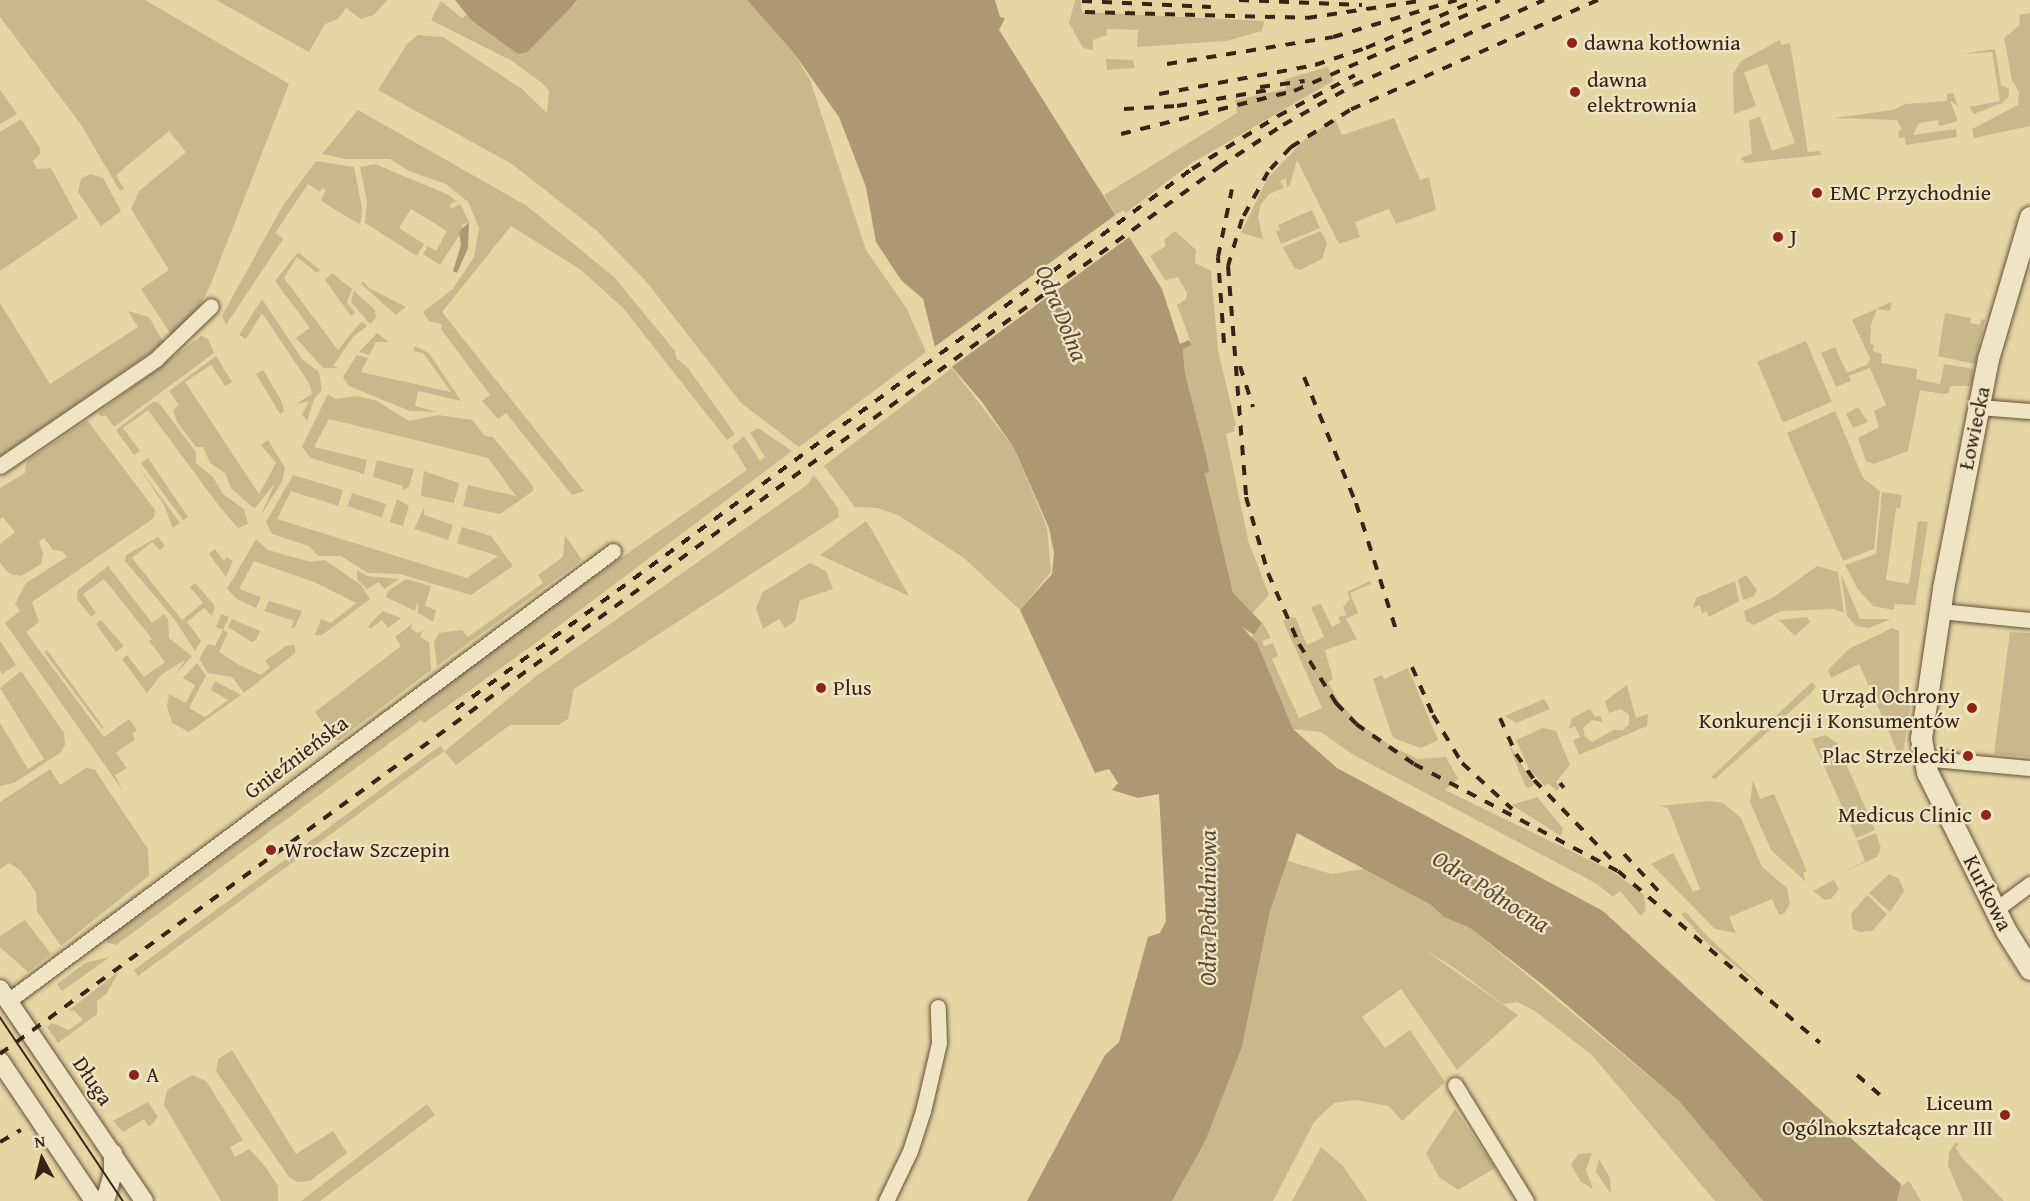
<!DOCTYPE html>
<meta charset="utf-8">
<style>
body{margin:0}
#map{position:relative;width:2030px;height:1201px;overflow:hidden;background:#e6d6a4;font-family:"Gentium Book Plus",serif}
div>[style]{position:absolute}
.green>*{inset:0;background:#c9b88c;transform-origin:0 0}
.water>*{inset:0;background:#ac9974}
.pier>*{inset:0;background:#e6d6a4}
.roads{filter:drop-shadow(0 0 2px #65503a) drop-shadow(0 0 2px #65503a)}
.minor>*{height:15px;margin:-7.5px;padding:0 7.5px;transform-origin:7.5px;border-radius:7.5px;background:#efe4c4}
.tertiary>*{height:18px;margin:-9px;padding:0 9px;transform-origin:9px;border-radius:9px;background:#efe4c4}
.secondary>*{height:21px;margin:-10.5px;padding:0 10.5px;transform-origin:10.5px;border-radius:10.5px;background:#efe4c4}
.tram>*{height:1.5px;margin:-0.75px;padding:0 0.75px;transform-origin:0.75px;border-radius:0.75px;background:#3a2316}
.rail>*{height:4px;margin-top:-2px;transform-origin:0;background:repeating-linear-gradient(90deg,#3a2316 0 10px,transparent 0 20px)}
.dots>*{width:16px;height:16px;translate:-50% -50%;box-sizing:border-box;border:3px solid #efe4c4;border-radius:50%}
span{translate:-50% -50%;white-space:nowrap;text-align:center;line-height:1.15;-webkit-text-stroke:4.5px #efe4c4;paint-order:stroke}
.poi-label{font-size:22px;color:#3a2316}
.left{translate:0 -50%;text-align:left}
.right{translate:-100% -50%;text-align:right}
.street-label{font-size:22px;color:#3a2316}
.water-label{font-size:24px;color:#5c4632;font-style:italic}
.north{position:absolute;left:12px;top:1129px;width:60px;height:60px;-webkit-text-stroke:4px #efe4c4;paint-order:stroke;rotate:353deg;font-size:16px;font-weight:700;line-height:24px;text-align:center;color:#3a2316}
.north::after{content:'';display:block;margin:auto;width:21px;height:27px;background:#3a2316;clip-path:polygon(50% 0,100% 100%,50% 72%,0 100%)}
</style>
<div id="map">
<div class="green">
<i style="clip-path:polygon(0 0,145px 0,289px 84px,210px 286px,196px 314px,172px 336px,141px 289px,169px 270px,131px 209px,139px 191px,186px 152px,169px 131px,116px 175px,124px 189px,120px 191px,80px 123px,0 17px)"></i>
<i style="clip-path:polygon(216px 0,387px 0,374px 15px,361px 19px,346px 8px,338px 19px,325px 24px,309px 52px)"></i>
<i style="clip-path:polygon(578px 0,747px 0,793px 52px,810px 80px,866px 250px,907px 309px,926px 352px,799px 447px,741px 403px,645px 280px,596px 230px,512px 164px,378px 90px,407px 44px,418px 35px,443px 37px,522px 89px,547px 113px,549px 91px,542px 83px,512px 61px,431px 20px,441px 1px,462px 18px,466px 15px,491px 33px,575px 5px)"></i>
<i style="clip-path:polygon(1075px 0,1081px 0,1082px 12px,1264px 21px,1262px 31px,1226px 41px,1137px 47px,1138px 30px,1107px 29px,1107px 35px,1093px 40px,1093px 50px,1083px 48px,1069px 23px)"></i>
<i style="clip-path:polygon(2030px 13px,2030px 126px,1974px 138px,1972px 129px,2018px 105px,2019px 92px,2012px 80px,2004px 38px,2020px 25px,2019px 15px)"></i>
<i style="clip-path:polygon(1780px 40px,1781px 45px,1790px 43px,1808px 152px,1820px 151px,1821px 155px,1745px 163px,1741px 158px,1752px 154px,1749px 120px,1760px 117px,1772px 151px,1795px 143px,1767px 64px,1744px 72px,1756px 106px,1734px 114px,1733px 74px,1741px 61px)"></i>
<i style="clip-path:polygon(1995px 49px,2001px 85px,2009px 89px,2009px 96px,2002px 103px,1974px 114px,1969px 107px,2000px 101px,1992px 52px,1961px 54px)"></i>
<i style="clip-path:polygon(1106px 59px,1133px 60px,1135px 68px,1107px 70px)"></i>
<i style="clip-path:polygon(1328px 67px,1333px 81px,1190px 164px,1126px 213px,1123px 210px,1116px 215px,1104px 195px,1237px 113px,1235px 100px,1286px 89px,1285px 79px)"></i>
<i style="clip-path:polygon(0 90px,17px 114px,0 124px)"></i>
<i style="clip-path:polygon(1953px 93px,1958px 106px,1950px 101px,1958px 121px,1939px 126px,1938px 120px,1919px 123px,1913px 135px,1956px 129px,1957px 137px,1906px 145px,1905px 137px,1899px 138px,1898px 131px,1902px 130px,1897px 120px,1834px 118px,1893px 110px,1905px 104px,1947px 101px,1947px 94px)"></i>
<i style="clip-path:polygon(358px 110px,527px 206px,614px 277px,675px 351px,676px 358px,688px 368px,735px 434px,727px 440px,623px 308px,581px 270px,511px 226px,442px 312px,584px 491px,572px 495px,506px 413px,498px 419px,482px 401px,490px 395px,441px 329px,442px 324px,429px 321px,423px 312px,453px 289px,474px 257px,479px 228px,468px 202px,446px 184px,409px 171px,390px 159px,346px 159px,322px 154px)"></i>
<i style="clip-path:polygon(1394px 118px,1420px 180px,1429px 177px,1436px 210px,1396px 224px,1389px 209px,1355px 222px,1360px 237px,1339px 244px,1297px 160px,1290px 185px,1287px 187px,1286px 178px,1280px 181px,1284px 188px,1269px 194px,1261px 204px,1258px 217px,1263px 239px,1241px 233px,1267px 179px,1306px 138px,1335px 119px,1342px 135px)"></i>
<i style="clip-path:polygon(21px 119px,40px 148px,40px 154px,33px 161px,37px 169px,51px 168px,78px 218px,0 271px,0 132px)"></i>
<i style="clip-path:polygon(316px 161px,354px 167px,362px 208px,361px 221px,359px 224px,321px 201px,326px 190px,322px 188px,320px 192px,308px 184px,275px 233px,283px 239px,226px 325px,222px 316px,282px 207px)"></i>
<i style="clip-path:polygon(375px 164px,449px 195px,456px 201px,449px 205px,452px 209px,459px 204px,462px 207px,469px 222px,461px 225px,464px 228px,440px 265px,423px 254px,428px 246px,436px 251px,447px 231px,411px 209px,399px 228px,424px 244px,417px 256px,365px 223px,367px 202px,360px 167px)"></i>
<i style="clip-path:polygon(90px 174px,103px 178px,121px 211px,101px 226px,78px 192px,81px 179px)"></i>
<i style="clip-path:polygon(1312px 210px,1320px 228px,1281px 244px,1276px 231px,1280px 230px,1278px 225px)"></i>
<i style="clip-path:polygon(1175px 231px,1196px 250px,1195px 263px,1211px 271px,1218px 350px,1236px 426px,1233px 426px,1235px 431px,1226px 434px,1248px 540px,1269px 595px,1251px 615px,1233px 593px,1205px 472px,1207px 459px,1185px 372px,1183px 349px,1192px 345px,1177px 305px,1186px 299px,1187px 293px,1178px 277px,1165px 280px,1150px 256px,1166px 246px,1164px 240px)"></i>
<i style="clip-path:polygon(1321px 231px,1327px 243px,1322px 259px,1300px 270px,1294px 268px,1283px 247px)"></i>
<i style="clip-path:polygon(298px 252px,320px 270px,317px 273px,297px 257px,284px 278px,338px 350px,358px 325px,362px 322px,367px 326px,353px 337px,333px 366px,339px 368px,323px 368px,296px 338px,310px 328px,275px 281px)"></i>
<i style="clip-path:polygon(332px 273px,352px 289px,347px 302px,355px 313px,351px 316px,325px 280px)"></i>
<i style="clip-path:polygon(363px 281px,369px 288px,406px 307px,396px 315px,361px 284px)"></i>
<i style="clip-path:polygon(354px 291px,375px 310px,376px 318px,370px 324px,351px 302px)"></i>
<i style="clip-path:polygon(262px 299px,302px 359px,319px 372px,322px 390px,314px 399px,307px 421px,302px 414px,309px 401px,296px 404px,312px 394px,309px 383px,262px 313px,246px 339px,239px 335px)"></i>
<i style="clip-path:polygon(1891px 302px,1890px 311px,1877px 309px,1871px 325px,1870px 344px,1874px 345px,1873px 351px,1882px 354px,1881px 363px,1917px 369px,1916px 379px,1940px 384px,1944px 364px,1974px 369px,1971px 386px,1950px 386px,1949px 393px,1943px 394px,1920px 390px,1908px 451px,1874px 464px,1866px 461px,1858px 438px,1879px 427px,1874px 411px,1886px 405px,1870px 368px,1849px 376px,1851px 381px,1836px 387px,1821px 353px,1835px 347px,1847px 373px,1868px 364px,1870px 358px,1852px 320px)"></i>
<i style="clip-path:polygon(0 303px,50px 384px,138px 327px,128px 311px,149px 317px,164px 343px,0 457px)"></i>
<i style="clip-path:polygon(1945px 313px,1971px 318px,1970px 323px,1980px 325px,1981px 319px,1985px 320px,1975px 364px,1938px 356px)"></i>
<i style="clip-path:polygon(377px 333px,389px 342px,376px 342px,369px 355px,359px 352px)"></i>
<i style="clip-path:polygon(201px 336px,208px 339px,214px 353px,114px 427px,106px 416px,101px 416px,98px 413px)"></i>
<i style="left:1806px;top:341px;width:66px;height:53px;rotate:67deg"></i>
<i style="clip-path:polygon(415px 346px,429px 353px,461px 401px,418px 391px,415px 406px,437px 412px,410px 411px,349px 386px,343px 377px,357px 355px,368px 358px,361px 372px,451px 392px,423px 353px,413px 351px)"></i>
<i style="clip-path:polygon(216px 356px,232px 382px,225px 386px,211px 365px,185px 382px,259px 494px,276px 463px,261px 445px,268px 440px,285px 468px,282px 482px,261px 515px,275px 483px,255px 508px,251px 506px,231px 488px,225px 473px,210px 463px,203px 447px,196px 447px,177px 422px,173px 410px,179px 405px,169px 391px)"></i>
<i style="clip-path:polygon(952px 368px,1014px 448px,1047px 527px,1051px 572px,1020px 610px,964px 558px,898px 515px,877px 508px,855px 507px,824px 466px)"></i>
<i style="clip-path:polygon(263px 370px,281px 400px,284px 411px,280px 414px,256px 374px)"></i>
<i style="clip-path:polygon(328px 394px,335px 399px,358px 396px,377px 401px,409px 421px,438px 415px,472px 420px,485px 436px,493px 437px,533px 486px,533px 491px,500px 514px,463px 506px,468px 485px,516px 496px,488px 458px,329px 419px,314px 447px,367px 460px,364px 474px,311px 458px,302px 447px)"></i>
<i style="clip-path:polygon(153px 402px,158px 402px,196px 452px,196px 463px,213px 477px,223px 494px,244px 509px,248px 524px,238px 528px,219px 506px,148px 410px,123px 428px,140px 451px,134px 455px,116px 430px)"></i>
<i style="clip-path:polygon(1858px 407px,1868px 422px,1853px 428px,1846px 414px)"></i>
<i style="clip-path:polygon(1835px 411px,1863px 478px,1880px 491px,1874px 549px,1843px 561px,1787px 433px)"></i>
<i style="clip-path:polygon(87px 420px,155px 510px,154px 518px,32px 602px,39px 622px,26px 632px,104px 737px,129px 719px,137px 730px,132px 734px,135px 739px,116px 753px,127px 768px,115px 775px,123px 791px,5px 623px,20px 611px,15px 604px,26px 583px,67px 557px,62px 551px,53px 550px,44px 538px,39px 541px,43px 553px,41px 564px,21px 576px,10px 574px,0 563px,0 544px,15px 532px,3px 517px,0 519px,0 488px,25px 473px,27px 461px)"></i>
<i style="clip-path:polygon(758px 428px,792px 451px,540px 640px,424px 723px,421px 720px,116px 945px,108px 943px,104px 938px,519px 629px,747px 470px,732px 446px,744px 436px,760px 461px,765px 457px,750px 433px)"></i>
<i style="clip-path:polygon(148px 458px,188px 517px,183px 520px,141px 463px)"></i>
<i style="clip-path:polygon(377px 460px,414px 469px,409px 487px,402px 490px,403px 486px,373px 477px)"></i>
<i style="clip-path:polygon(138px 466px,180px 523px,173px 528px,164px 505px)"></i>
<i style="clip-path:polygon(424px 471px,459px 483px,454px 503px,421px 496px)"></i>
<i style="clip-path:polygon(293px 475px,343px 490px,338px 506px,291px 491px,277px 519px,467px 578px,498px 556px,457px 543px,462px 527px,491px 536px,513px 566px,471px 595px,400px 574px,368px 573px,341px 556px,318px 556px,309px 546px,272px 534px,266px 522px)"></i>
<i style="clip-path:polygon(814px 475px,838px 508px,839px 517px,574px 689px,568px 719px,558px 725px,510px 725px,456px 765px,444px 751px,138px 976px,134px 970px,440px 746px,445px 751px,535px 677px,807px 485px)"></i>
<i style="clip-path:polygon(1882px 492px,1902px 495px,1900px 508px,1896px 508px,1886px 580px,1909px 584px,1918px 521px,1928px 522px,1915px 605px,1895px 604px,1894px 610px,1873px 606px,1857px 588px,1845px 565px,1876px 554px)"></i>
<i style="left:352px;top:493px;width:36px;height:14px;rotate:18deg"></i>
<i style="clip-path:polygon(397px 499px,409px 506px,403px 526px,390px 522px)"></i>
<i style="clip-path:polygon(424px 508px,424px 515px,453px 525px,448px 540px,414px 529px)"></i>
<i style="clip-path:polygon(866px 521px,872px 530px,909px 596px,820px 555px)"></i>
<i style="clip-path:polygon(565px 535px,582px 560px,437px 666px,434px 642px,439px 633px,462px 630px,468px 637px,543px 583px,538px 575px,563px 557px)"></i>
<i style="clip-path:polygon(158px 537px,165px 546px,160px 550px,152px 542px,132px 558px,182px 620px,203px 603px,190px 587px,195px 583px,215px 606px,212px 616px,204px 608px,187px 622px,201px 641px,195px 651px,175px 620px,125px 561px,126px 555px)"></i>
<i style="clip-path:polygon(256px 539px,268px 550px,311px 562px,325px 560px,361px 585px,370px 599px,322px 635px,315px 635px,321px 619px,331px 623px,356px 603px,314px 582px,254px 561px,239px 589px,261px 597px,256px 608px,237px 599px,227px 589px)"></i>
<i style="clip-path:polygon(215px 549px,224px 561px,226px 557px,233px 561px,226px 577px,209px 554px)"></i>
<i style="clip-path:polygon(810px 563px,826px 571px,833px 589px,800px 600px,795px 621px,785px 628px,779px 619px,763px 629px,756px 608px,763px 592px)"></i>
<i style="clip-path:polygon(108px 566px,152px 623px,164px 614px,168px 619px,169px 638px,192px 656px,175px 675px,185px 660px,162px 674px,147px 693px,122px 659px,127px 655px,144px 677px,165px 662px,149px 641px,152px 639px,104px 579px,83px 594px,96px 613px,91px 617px,77px 599px,78px 590px)"></i>
<i style="clip-path:polygon(1817px 566px,1838px 572px,1844px 613px,1834px 609px,1781px 611px,1754px 625px,1746px 621px,1744px 611px,1774px 597px)"></i>
<i style="clip-path:polygon(357px 570px,367px 576px,399px 579px,384px 589px,379px 582px,367px 589px,357px 579px)"></i>
<i style="clip-path:polygon(1841px 574px,1860px 619px,1891px 619px,1869px 628px,1856px 626px,1847px 616px)"></i>
<i style="clip-path:polygon(1746px 575px,1757px 590px,1754px 596px,1743px 600px,1738px 580px)"></i>
<i style="clip-path:polygon(406px 579px,431px 586px,425px 606px,436px 610px,433px 622px,418px 613px,418px 602px,415px 611px,386px 597px,388px 591px)"></i>
<i style="clip-path:polygon(1370px 581px,1371px 584px,1350px 593px,1358px 613px,1346px 619px,1357px 639px,1325px 650px,1333px 679px,1328px 682px,1340px 703px,1361px 725px,1391px 746px,1417px 759px,1446px 757px,1458px 779px,1445px 790px,1612px 871px,1644px 895px,1646px 910px,1641px 916px,1620px 891px,1613px 897px,1597px 884px,1352px 754px,1321px 732px,1293px 729px,1251px 638px,1263px 623px,1271px 638px,1262px 641px,1264px 646px,1273px 643px,1278px 656px,1272px 659px,1299px 718px,1322px 708px,1283px 621px,1295px 617px,1307px 645px,1324px 637px,1311px 607px,1321px 604px,1332px 627px,1341px 622px,1338px 617px,1346px 615px,1343px 607px,1350px 599px,1347px 592px)"></i>
<i style="clip-path:polygon(1735px 581px,1739px 601px,1709px 617px,1706px 611px,1702px 614px,1700px 605px,1693px 608px,1696px 598px)"></i>
<i style="clip-path:polygon(269px 601px,302px 611px,295px 627px,291px 628px,294px 621px,264px 611px)"></i>
<i style="clip-path:polygon(383px 611px,401px 618px,388px 628px,382px 620px,370px 629px,368px 626px)"></i>
<i style="clip-path:polygon(221px 614px,229px 617px,223px 630px,228px 633px,219px 652px,239px 665px,261px 675px,270px 667px,265px 661px,286px 646px,295px 645px,295px 653px,244px 693px,232px 677px,208px 673px,199px 659px,208px 644px,215px 646px,223px 630px,216px 627px)"></i>
<i style="clip-path:polygon(1807px 617px,1810px 622px,1795px 636px,1779px 620px)"></i>
<i style="clip-path:polygon(232px 619px,260px 631px,256px 640px,252px 642px,228px 627px)"></i>
<i style="clip-path:polygon(101px 620px,124px 646px,116px 652px,96px 624px)"></i>
<i style="clip-path:polygon(412px 624px,411px 629px,418px 633px,423px 630px,420px 637px,429px 642px,431px 670px,339px 740px,335px 740px,315px 712px,401px 646px,395px 637px)"></i>
<i style="clip-path:polygon(1892px 628px,1899px 631px,1899px 697px,1912px 696px,1903px 752px,1899px 755px,1859px 664px,1831px 678px,1828px 670px,1849px 649px)"></i>
<i style="clip-path:polygon(2010px 632px,2030px 633px,2030px 757px,1994px 754px)"></i>
<i style="clip-path:polygon(0 641px,16px 665px,2px 674px,0 670px)"></i>
<i style="clip-path:polygon(47px 650px,104px 728px,102px 729px,44px 652px)"></i>
<i style="clip-path:polygon(197px 663px,206px 676px,189px 708px,205px 717px,228px 700px,211px 690px,215px 681px,241px 695px,189px 732px,172px 723px,167px 706px,169px 694px,186px 703px,195px 685px,183px 678px)"></i>
<i style="clip-path:polygon(1408px 668px,1438px 740px,1421px 748px,1393px 738px,1373px 679px,1382px 675px,1384px 679px)"></i>
<i style="clip-path:polygon(21px 671px,64px 733px,65px 745px,60px 753px,14px 783px,0 786px,0 723px,28px 769px,44px 759px,0 688px)"></i>
<i style="clip-path:polygon(1812px 682px,1816px 686px,1812px 692px,1715px 779px,1711px 777px)"></i>
<i style="clip-path:polygon(1627px 685px,1636px 718px,1648px 714px,1647px 726px,1579px 755px,1573px 740px,1580px 737px,1575px 726px,1569px 729px,1572px 718px,1590px 709px,1595px 717px,1600px 716px,1603px 722px,1592px 720px,1583px 728px,1585px 737px,1592px 742px,1614px 730px,1623px 730px,1629px 724px,1629px 715px,1621px 709px,1609px 713px,1605px 701px)"></i>
<i style="clip-path:polygon(1544px 699px,1550px 709px,1516px 723px,1505px 716px)"></i>
<i style="clip-path:polygon(1543px 728px,1556px 731px,1570px 765px,1556px 782px,1560px 786px,1557px 791px,1548px 783px,1545px 786px,1529px 769px,1516px 740px)"></i>
<i style="clip-path:polygon(1825px 735px,1837px 743px,1875px 830px,1856px 838px,1812px 739px)"></i>
<i style="clip-path:polygon(1507px 741px,1534px 784px,1533px 786px,1526px 788px)"></i>
<i style="clip-path:polygon(86px 768px,95px 770px,148px 849px,149px 876px,61px 946px,37px 911px,36px 892px,20px 870px,9px 863px,0 869px,0 802px,50px 769px,60px 785px)"></i>
<i style="clip-path:polygon(1753px 780px,1760px 799px,1774px 794px,1807px 871px,1803px 873px,1806px 882px,1771px 850px,1750px 802px)"></i>
<i style="clip-path:polygon(1537px 797px,1563px 828px,1561px 836px,1512px 805px)"></i>
<i style="clip-path:polygon(1710px 801px,1723px 803px,1741px 818px,1762px 867px,1787px 888px,1790px 903px,1785px 913px,1779px 915px,1772px 899px,1729px 917px,1736px 933px,1715px 929px,1651px 864px,1673px 853px,1693px 892px,1700px 889px,1668px 808px,1659px 806px)"></i>
<i style="clip-path:polygon(1876px 833px,1881px 848px,1877px 857px,1843px 872px,1865px 861px,1857px 841px)"></i>
<i style="clip-path:polygon(1285px 860px,1331px 874px,1364px 869px,1431px 905px,1444px 917px,1470px 928px,1679px 1101px,1763px 1201px,1715px 1201px,1592px 1055px,1535px 1011px,1517px 1002px,1503px 1004px,1453px 967px,1423px 949px,1518px 1015px,1457px 1070px,1401px 989px,1362px 1017px,1385px 1048px,1410px 1030px,1445px 1082px,1402px 1121px,1389px 1106px,1355px 1100px,1334px 1103px,1314px 1122px,1273px 1201px,1172px 1201px,1242px 1047px,1270px 911px)"></i>
<i style="clip-path:polygon(1889px 874px,1899px 879px,1904px 891px,1890px 912px,1869px 893px)"></i>
<i style="clip-path:polygon(1834px 880px,1839px 889px,1831px 899px,1825px 900px,1813px 891px)"></i>
<i style="clip-path:polygon(1867px 895px,1887px 914px,1872px 931px,1860px 932px,1853px 929px,1851px 914px)"></i>
<i style="clip-path:polygon(1686px 912px,1707px 936px,1768px 992px,1705px 941px,1681px 914px)"></i>
<i style="clip-path:polygon(25px 920px,51px 954px,28px 972px,0 947px,0 936px)"></i>
<i style="clip-path:polygon(110px 957px,62px 991px,57px 984px,85px 963px)"></i>
<i style="clip-path:polygon(119px 971px,107px 993px,97px 1001px,97px 1014px,58px 1043px,47px 1027px,52px 1023px,69px 1030px,83px 1020px,74px 1010px,68px 1011px)"></i>
<i style="clip-path:polygon(232px 1050px,296px 1154px,333px 1131px,347px 1153px,310px 1181px,297px 1182px,289px 1177px,216px 1071px,218px 1059px)"></i>
<i style="clip-path:polygon(192px 1075px,206px 1081px,243px 1140px,230px 1147px,235px 1157px,249px 1149px,264px 1165px,278px 1186px,278px 1201px,221px 1201px,164px 1105px,167px 1090px)"></i>
<i style="clip-path:polygon(148px 1102px,158px 1117px,149px 1127px,144px 1119px,123px 1132px,113px 1121px)"></i>
<i style="clip-path:polygon(427px 1104px,435px 1115px,320px 1201px,301px 1201px)"></i>
<i style="clip-path:polygon(1455px 1109px,1495px 1168px,1458px 1190px,1439px 1177px,1426px 1153px)"></i>
<i style="clip-path:polygon(1955px 1143px,1959px 1143px,1956px 1148px,1962px 1158px,2004px 1201px,1963px 1201px,1948px 1165px,1949px 1153px)"></i>
<i style="clip-path:polygon(1321px 1147px,1343px 1166px,1367px 1201px,1292px 1201px)"></i>
<i style="clip-path:polygon(1592px 1153px,1586px 1170px,1593px 1189px,1581px 1182px,1571px 1165px,1578px 1154px)"></i>
<i style="clip-path:polygon(1599px 1159px,1610px 1178px,1611px 1194px,1596px 1172px)"></i>
<i style="clip-path:polygon(1909px 1181px,1921px 1201px,1897px 1201px,1897px 1189px)"></i>
</div>
<div class="water">
<i style="clip-path:polygon(455px 0,578px 0,527px 52px,518px 54px,471px 20px)"></i>
<i style="clip-path:polygon(747px 0,995px 0,1000px 17px,1005px 18px,999px 30px,1162px 289px,1180px 344px,1189px 340px,1192px 345px,1183px 349px,1185px 373px,1207px 459px,1209px 472px,1205px 473px,1233px 593px,1262px 623px,1254px 635px,1242px 627px,1257px 643px,1293px 729px,1337px 768px,1603px 911px,1901px 1184px,1897px 1201px,1763px 1201px,1679px 1101px,1543px 985px,1470px 928px,1444px 917px,1431px 905px,1297px 833px,1270px 911px,1242px 1047px,1205px 1141px,1172px 1201px,1027px 1201px,1105px 1055px,1119px 1042px,1148px 937px,1160px 933px,1166px 921px,1159px 794px,1138px 798px,1112px 790px,1118px 783px,1109px 769px,1095px 773px,1020px 610px,1052px 574px,1054px 553px,1049px 528px,1014px 448px,982px 402px,935px 347px,923px 299px,901px 280px,876px 242px,866px 187px,839px 117px,793px 52px)"></i>
<i style="clip-path:polygon(469px 222px,468px 248px,457px 273px,453px 271px,461px 245px,459px 232px)"></i>
</div>
<div class="pier">
<i style="clip-path:polygon(1118px 213px,1132px 235px,949px 369px,937px 354px,933px 348px)"></i>
</div>
<div class="roads">
<div class="minor">
<i style="left:1979px;top:407px;width:51px;rotate:4.5deg"></i>
<i style="left:0;top:466px;width:189px;rotate:-34.4deg"></i>
<i style="left:156px;top:359px;width:76px;rotate:-43.9deg"></i>
<i style="left:1940px;top:611px;width:90px;rotate:5.7deg"></i>
<i style="left:1922px;top:758px;width:108px;rotate:5.3deg"></i>
<i style="left:1995px;top:910px;width:44px;rotate:-36.6deg"></i>
<i style="left:8px;top:1001px;width:754px;rotate:-36.64deg"></i>
<i style="left:1455px;top:1085px;width:136px;rotate:58.5deg"></i>
<i style="left:886px;top:1201px;width:55px;rotate:-64.4deg"></i>
<i style="left:910px;top:1151px;width:42px;rotate:-72deg"></i>
<i style="left:923px;top:1111px;width:70px;rotate:-76.8deg"></i>
<i style="left:939px;top:1043px;width:36px;rotate:-92deg"></i>
</div>
<div class="tertiary">
<i style="left:0;top:989px;width:256px;rotate:55.8deg"></i>
<i style="left:0;top:1061px;width:169px;rotate:56.1deg"></i>
<i style="left:105px;top:1201px;width:29px;rotate:-74deg"></i>
<i style="left:113px;top:1173px;width:20px;rotate:-90deg"></i>
</div>
<div class="secondary">
<i style="left:2030px;top:217px;width:148px;rotate:106.5deg"></i>
<i style="left:1988px;top:359px;width:234px;rotate:101.1deg"></i>
<i style="left:1943px;top:589px;width:151px;rotate:98.4deg"></i>
<i style="left:1921px;top:738px;width:35px;rotate:80deg"></i>
<i style="left:1927px;top:772px;width:178px;rotate:63.6deg"></i>
<i style="left:2006px;top:931px;width:45px;rotate:57.7deg"></i>
</div>
</div>
<div class="tram">
<i style="left:0;top:1017px;width:221px;rotate:56.2deg"></i>
</div>
<div class="rail">
<i style="left:1239px;top:0;width:123px;rotate:2.3deg"></i>
<i style="left:1598px;top:0;width:271px;rotate:156.1deg"></i>
<i style="left:1350px;top:110px;width:70px;rotate:147.9deg"></i>
<i style="left:1291px;top:147px;width:34px;rotate:133deg"></i>
<i style="left:1268px;top:172px;width:54px;rotate:119deg"></i>
<i style="left:1242px;top:219px;width:49px;rotate:106.6deg"></i>
<i style="left:1228px;top:266px;width:232px;rotate:85.5deg"></i>
<i style="left:1246px;top:497px;width:79px;rotate:73.9deg"></i>
<i style="left:1268px;top:573px;width:77px;rotate:66.4deg"></i>
<i style="left:1299px;top:644px;width:70px;rotate:57.9deg"></i>
<i style="left:1336px;top:703px;width:29px;rotate:46deg"></i>
<i style="left:1356px;top:724px;width:70px;rotate:34.6deg"></i>
<i style="left:1414px;top:764px;width:230px;rotate:27.7deg"></i>
<i style="left:1618px;top:871px;width:265px;rotate:40.4deg"></i>
<i style="left:1082px;top:1px;width:129px;rotate:2.7deg"></i>
<i style="left:1085px;top:12px;width:222px;rotate:1.5deg"></i>
<i style="left:1307px;top:18px;width:120px;rotate:-8.6deg"></i>
<i style="left:1167px;top:64px;width:168px;rotate:-9.2deg"></i>
<i style="left:1333px;top:37px;width:129px;rotate:-16.6deg"></i>
<i style="left:1260px;top:87px;width:45px;rotate:-7.6deg"></i>
<i style="left:1159px;top:94px;width:159px;rotate:-10.5deg"></i>
<i style="left:1315px;top:65px;width:54px;rotate:-18.4deg"></i>
<i style="left:1366px;top:48px;width:121px;rotate:-23.4deg"></i>
<i style="left:1124px;top:109px;width:53px;rotate:-3.2deg"></i>
<i style="left:1177px;top:106px;width:93px;rotate:-9.9deg"></i>
<i style="left:1121px;top:134px;width:178px;rotate:-14deg"></i>
<i style="left:1294px;top:91px;width:225px;rotate:-23.8deg"></i>
<i style="left:1224px;top:343px;width:86px;rotate:-94deg"></i>
<i style="left:1218px;top:257px;width:69px;rotate:-78.4deg"></i>
<i style="left:1240px;top:366px;width:43px;rotate:72.4deg"></i>
<i style="left:1304px;top:377px;width:136px;rotate:67.6deg"></i>
<i style="left:1356px;top:503px;width:136px;rotate:72.5deg"></i>
<i style="left:1412px;top:667px;width:52px;rotate:66.4deg"></i>
<i style="left:1433px;top:715px;width:56px;rotate:58.9deg"></i>
<i style="left:1462px;top:763px;width:68px;rotate:42.6deg"></i>
<i style="left:456px;top:709px;width:913px;rotate:-36.27deg"></i>
<i style="left:1192px;top:169px;width:101px;rotate:-31.6deg"></i>
<i style="left:1278px;top:116px;width:87px;rotate:-28deg"></i>
<i style="left:1500px;top:718px;width:39px;rotate:66deg"></i>
<i style="left:1516px;top:754px;width:32px;rotate:55deg"></i>
<i style="left:1534px;top:780px;width:112px;rotate:45.7deg"></i>
<i style="left:1560px;top:783px;width:6px;rotate:51deg"></i>
<i style="left:1624px;top:854px;width:57px;rotate:47.1deg"></i>
<i style="left:0;top:1054px;width:1508px;rotate:-36.04deg"></i>
<i style="left:1219px;top:167px;width:77px;rotate:-33.3deg"></i>
<i style="left:1283px;top:125px;width:81px;rotate:-29.4deg"></i>
<i style="left:1354px;top:85px;width:208px;rotate:-24.1deg"></i>
<i style="left:1857px;top:1075px;width:30px;rotate:41deg"></i>
<i style="left:0;top:1142px;width:24px;rotate:-30deg"></i>
</div>
<div class="dots">
<i style="left:1572px;top:43px;background:#8f2418"></i>
<i style="left:1575px;top:92px;background:#8f2418"></i>
<i style="left:1817px;top:193px;background:#8f2418"></i>
<i style="left:1778px;top:237px;background:#8f2418"></i>
<i style="left:821px;top:688px;background:#8f2418"></i>
<i style="left:1972px;top:708px;background:#8f2418"></i>
<i style="left:1968px;top:756px;background:#8f2418"></i>
<i style="left:1986px;top:815px;background:#8f2418"></i>
<i style="left:271px;top:850px;background:#8f2418"></i>
<i style="left:134px;top:1075px;background:#8f2418"></i>
<i style="left:2005px;top:1115px;background:#8f2418"></i>
</div>
<div class="poi-label">
<span class="left" style="left:1584px;top:43px">dawna kotłownia</span>
<span class="left" style="left:1587px;top:92px">dawna<br>elektrownia</span>
<span class="left" style="left:1830px;top:193px">EMC Przychodnie</span>
<span class="left" style="left:1790px;top:237px">J</span>
<span class="left" style="left:833px;top:688px">Plus</span>
<span class="right" style="left:1960px;top:708px">Urząd Ochrony<br>Konkurencji i Konsumentów</span>
<span class="right" style="left:1956px;top:756px">Plac Strzelecki</span>
<span class="right" style="left:1972px;top:815px">Medicus Clinic</span>
<span class="left" style="left:284px;top:850px">Wrocław Szczepin</span>
<span class="left" style="left:146px;top:1075px">A</span>
<span class="right" style="left:1993px;top:1115px">Liceum<br>Ogólnokształcące nr III</span>
</div>
<div class="street-label">
<span style="left:1974px;top:428px;rotate:-78deg">Łowiecka</span>
<span style="left:296px;top:757px;rotate:-37deg">Gnieźnieńska</span>
<span style="left:1988px;top:893px;rotate:63deg">Kurkowa</span>
<span style="left:93px;top:1081px;rotate:56deg">Długa</span>
</div>
<div class="water-label">
<span style="left:1062px;top:313px;rotate:68deg">Odra Dolna</span>
<span style="left:1491px;top:891px;rotate:32deg">Odra Północna</span>
<span style="left:1208px;top:908px;rotate:-90deg">Odra Południowa</span>
</div>
<div class="north">N</div>
</div>
